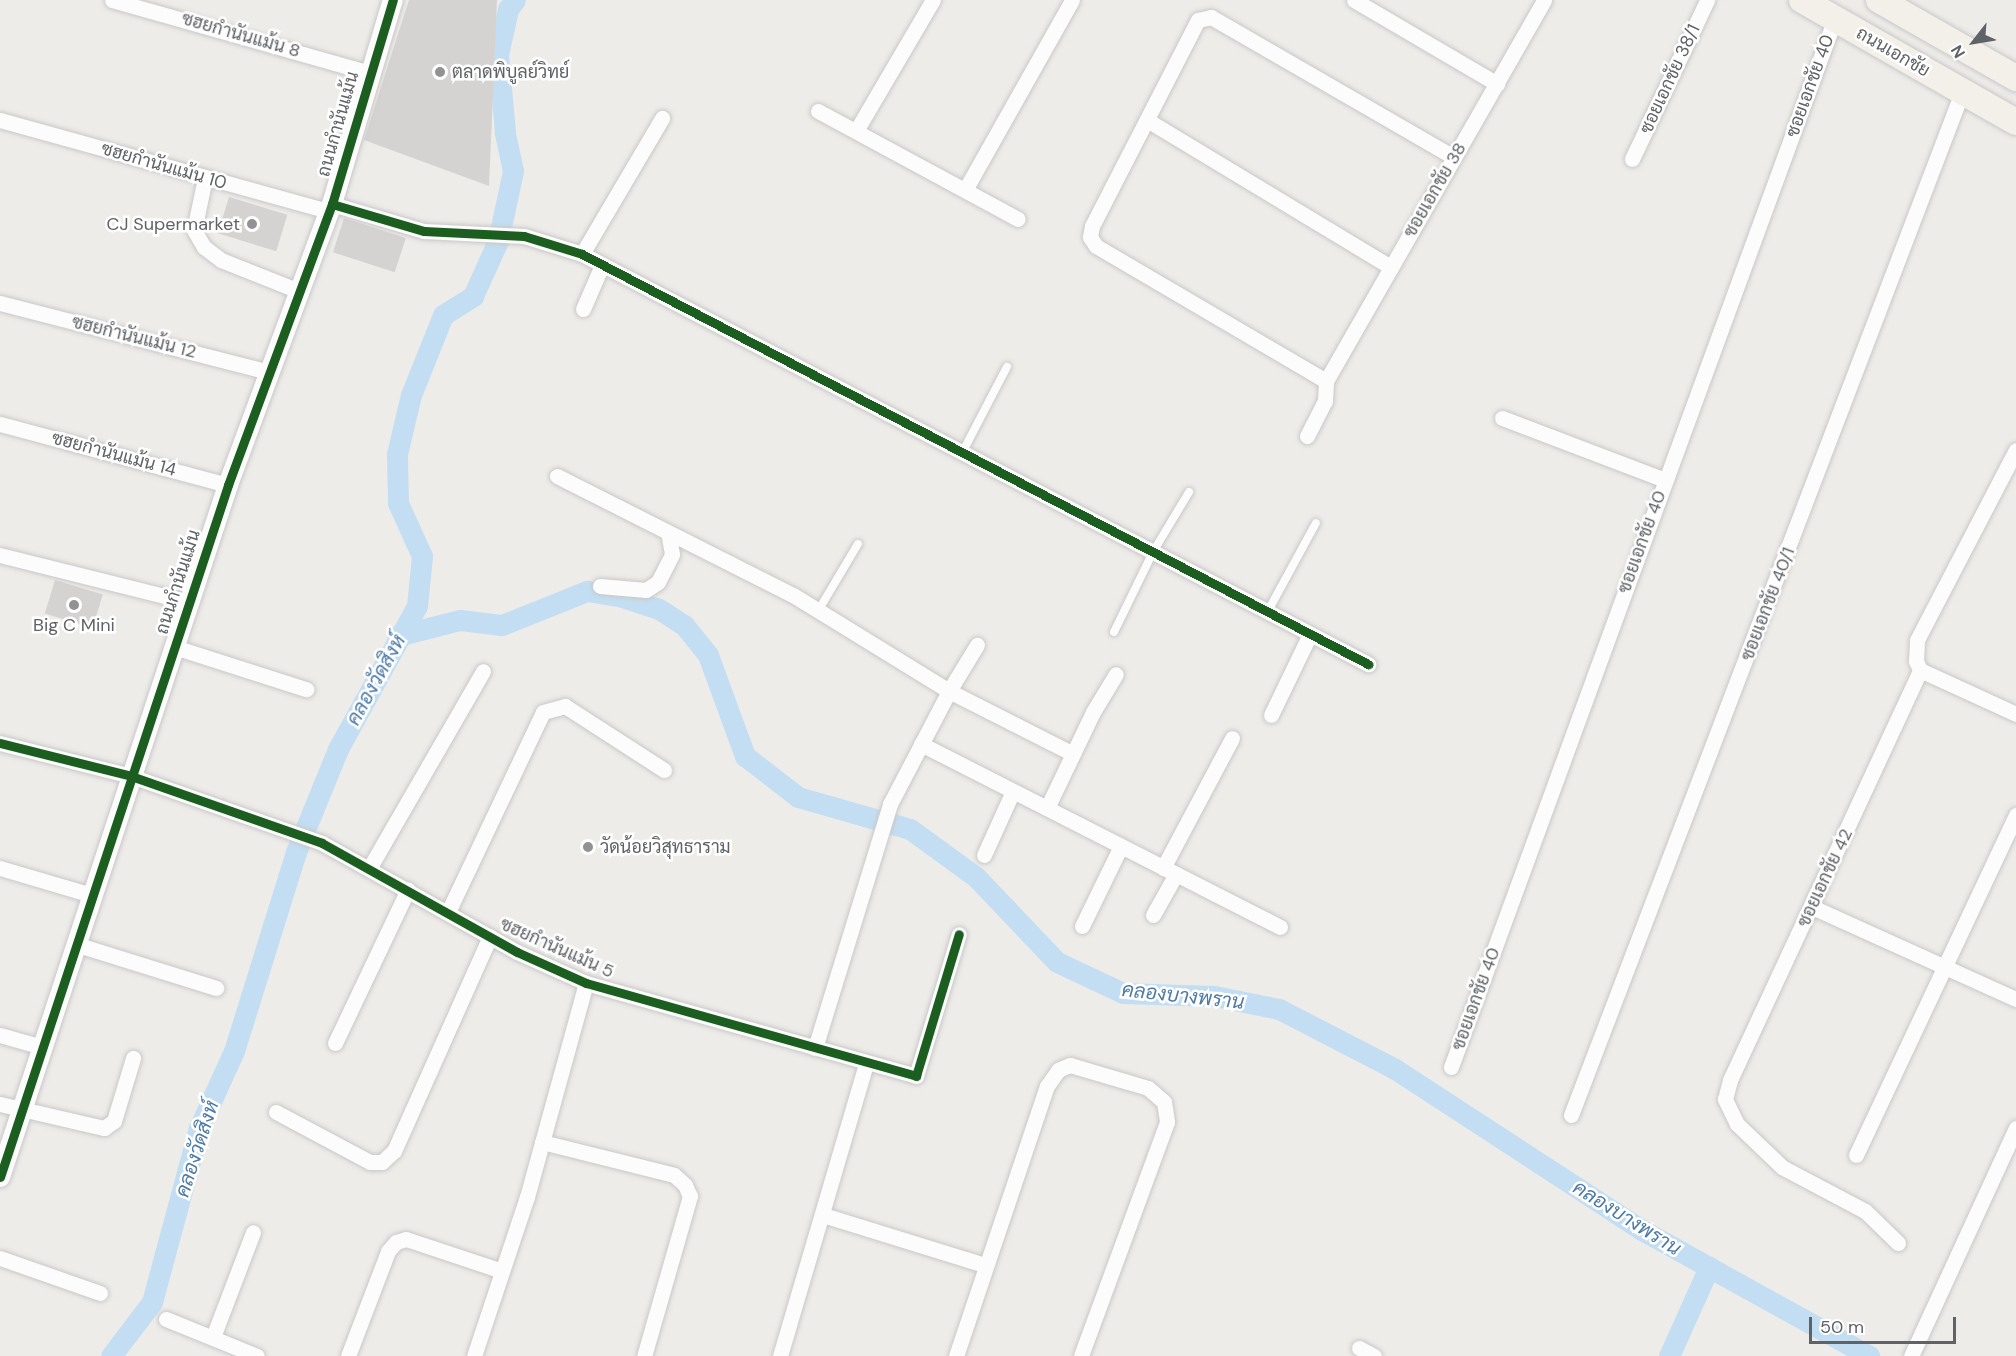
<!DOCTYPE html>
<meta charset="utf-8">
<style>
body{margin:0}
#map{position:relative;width:2016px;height:1356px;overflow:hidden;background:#eeece9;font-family:"DM Sans",Sarabun,sans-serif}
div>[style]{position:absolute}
.canal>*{height:21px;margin:-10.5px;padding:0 10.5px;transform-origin:10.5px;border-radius:10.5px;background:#c3def2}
.building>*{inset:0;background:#d5d3d2;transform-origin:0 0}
.roads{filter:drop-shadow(0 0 2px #c8c8c8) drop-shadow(0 0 2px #c8c8c8)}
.service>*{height:8px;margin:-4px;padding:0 4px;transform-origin:4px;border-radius:4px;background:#fcfcfc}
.minor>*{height:15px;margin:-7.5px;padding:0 7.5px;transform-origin:7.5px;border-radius:7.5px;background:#fcfcfc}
.tertiary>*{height:20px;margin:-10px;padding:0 10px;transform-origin:10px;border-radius:10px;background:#fcfcfc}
.primary>*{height:26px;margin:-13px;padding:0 13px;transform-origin:13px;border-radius:13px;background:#f2f0e9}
.cycleway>*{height:9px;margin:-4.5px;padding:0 4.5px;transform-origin:4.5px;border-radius:4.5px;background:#1b5e20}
.dots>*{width:16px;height:16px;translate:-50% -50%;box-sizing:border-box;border:3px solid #fff;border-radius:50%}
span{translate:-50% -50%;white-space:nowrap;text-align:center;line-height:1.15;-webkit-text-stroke:5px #fff;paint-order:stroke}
.street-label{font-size:18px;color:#5f6266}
.poi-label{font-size:18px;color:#5f6266}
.left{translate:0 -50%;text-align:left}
.right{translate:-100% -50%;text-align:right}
.water-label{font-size:20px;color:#4e7aa6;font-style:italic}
.north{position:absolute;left:1944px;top:12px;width:60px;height:60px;-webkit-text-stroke:4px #fff;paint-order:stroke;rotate:239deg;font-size:16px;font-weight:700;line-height:24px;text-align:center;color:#5f6266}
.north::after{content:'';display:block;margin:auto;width:21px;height:27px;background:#5f6266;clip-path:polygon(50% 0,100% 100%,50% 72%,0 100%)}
.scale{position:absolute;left:1809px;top:1317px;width:147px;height:27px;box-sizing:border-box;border:3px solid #5f6266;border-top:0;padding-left:8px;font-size:18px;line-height:21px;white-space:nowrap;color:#5f6266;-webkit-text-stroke:4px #fff;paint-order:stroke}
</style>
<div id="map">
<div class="canal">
<i style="left:397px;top:636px;width:65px;rotate:-14.3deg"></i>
<i style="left:460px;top:620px;width:42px;rotate:6.8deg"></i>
<i style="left:502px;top:625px;width:92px;rotate:-21.8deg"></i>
<i style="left:587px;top:591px;width:32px;rotate:9deg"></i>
<i style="left:619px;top:596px;width:42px;rotate:18deg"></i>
<i style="left:659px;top:609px;width:30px;rotate:33deg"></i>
<i style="left:684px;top:625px;width:38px;rotate:51deg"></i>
<i style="left:708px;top:655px;width:108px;rotate:69.9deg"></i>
<i style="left:745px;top:756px;width:67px;rotate:37.7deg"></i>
<i style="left:798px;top:797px;width:116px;rotate:15.9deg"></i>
<i style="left:910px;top:829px;width:82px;rotate:36deg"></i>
<i style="left:976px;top:877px;width:117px;rotate:46.4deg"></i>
<i style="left:1057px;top:962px;width:73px;rotate:25.2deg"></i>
<i style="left:1123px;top:993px;width:91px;rotate:1.9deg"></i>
<i style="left:1214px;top:996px;width:66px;rotate:11.3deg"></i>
<i style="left:1279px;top:1009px;width:131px;rotate:27.3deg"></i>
<i style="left:1395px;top:1069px;width:295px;rotate:33.1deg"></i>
<i style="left:1642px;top:1230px;width:260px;rotate:29deg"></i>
<i style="left:111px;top:1356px;width:68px;rotate:-52.8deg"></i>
<i style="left:152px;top:1302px;width:180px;rotate:-74.9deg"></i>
<i style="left:199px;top:1128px;width:85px;rotate:-65.6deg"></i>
<i style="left:234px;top:1051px;width:208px;rotate:-72.7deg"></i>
<i style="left:296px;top:852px;width:111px;rotate:-67.8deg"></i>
<i style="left:338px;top:749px;width:163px;rotate:-61.1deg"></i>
<i style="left:417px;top:606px;width:50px;rotate:-84.3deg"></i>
<i style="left:422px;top:556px;width:58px;rotate:-114.4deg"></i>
<i style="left:398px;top:503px;width:49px;rotate:-91.2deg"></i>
<i style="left:397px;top:454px;width:61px;rotate:-76.7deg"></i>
<i style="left:411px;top:395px;width:86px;rotate:-68.2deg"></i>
<i style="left:443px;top:315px;width:36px;rotate:-32deg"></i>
<i style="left:473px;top:296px;width:60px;rotate:-65.6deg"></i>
<i style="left:498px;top:241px;width:72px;rotate:-77.9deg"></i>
<i style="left:513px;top:171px;width:40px;rotate:-102deg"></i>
<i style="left:505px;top:132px;width:77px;rotate:-95.2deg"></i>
<i style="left:498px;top:55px;width:47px;rotate:-77.7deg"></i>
<i style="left:508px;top:9px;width:11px;rotate:-52deg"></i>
<i style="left:1669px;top:1356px;width:98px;rotate:-65.8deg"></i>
</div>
<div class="building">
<i style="clip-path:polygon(409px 0,497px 0,489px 186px,364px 140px)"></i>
<i style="left:229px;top:197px;width:61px;height:38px;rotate:17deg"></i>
<i style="left:344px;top:218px;width:65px;height:36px;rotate:18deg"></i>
<i style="left:55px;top:580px;width:50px;height:35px;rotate:17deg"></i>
</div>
<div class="roads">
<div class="service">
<i style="left:963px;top:451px;width:95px;rotate:-62.4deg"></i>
<i style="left:818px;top:611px;width:78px;rotate:-59.2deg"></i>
<i style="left:1268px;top:611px;width:100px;rotate:-61.4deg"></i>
<i style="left:1114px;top:632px;width:89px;rotate:-64deg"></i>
<i style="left:1153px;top:552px;width:70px;rotate:-59deg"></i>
</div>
<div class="minor">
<i style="left:112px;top:0;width:268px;rotate:15.8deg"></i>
<i style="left:1354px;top:0;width:166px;rotate:30.4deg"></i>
<i style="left:818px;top:111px;width:227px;rotate:28.4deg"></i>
<i style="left:0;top:120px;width:341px;rotate:15.5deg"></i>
<i style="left:1147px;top:120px;width:285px;rotate:31.1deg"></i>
<i style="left:856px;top:131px;width:152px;rotate:-59.6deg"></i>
<i style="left:1632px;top:159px;width:176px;rotate:-64.7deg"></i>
<i style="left:205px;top:178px;width:53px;rotate:101.9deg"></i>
<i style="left:194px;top:230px;width:20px;rotate:60deg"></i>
<i style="left:204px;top:247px;width:21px;rotate:37deg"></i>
<i style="left:221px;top:260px;width:84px;rotate:21.7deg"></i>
<i style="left:965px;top:190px;width:218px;rotate:-60.6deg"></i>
<i style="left:332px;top:204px;width:96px;rotate:16.4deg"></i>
<i style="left:424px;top:231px;width:100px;rotate:2.9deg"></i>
<i style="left:524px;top:236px;width:61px;rotate:17.2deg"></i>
<i style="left:582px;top:254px;width:887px;rotate:27.55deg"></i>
<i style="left:582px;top:254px;width:158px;rotate:-59.5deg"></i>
<i style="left:0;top:303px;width:277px;rotate:14.4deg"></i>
<i style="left:583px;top:309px;width:48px;rotate:-66.6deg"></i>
<i style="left:1326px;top:381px;width:267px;rotate:-149.6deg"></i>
<i style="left:1096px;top:246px;width:11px;rotate:-124deg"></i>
<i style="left:1090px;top:237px;width:11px;rotate:-80deg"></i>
<i style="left:1092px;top:226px;width:232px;rotate:-62.8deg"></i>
<i style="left:1198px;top:20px;width:13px;rotate:-13deg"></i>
<i style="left:1211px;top:17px;width:280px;rotate:30deg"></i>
<i style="left:1502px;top:418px;width:174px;rotate:20.8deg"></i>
<i style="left:0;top:424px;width:236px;rotate:15deg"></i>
<i style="left:1307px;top:436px;width:39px;rotate:-63deg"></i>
<i style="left:1325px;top:401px;width:20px;rotate:-87deg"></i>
<i style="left:1326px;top:381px;width:439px;rotate:-60.2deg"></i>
<i style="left:557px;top:476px;width:264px;rotate:26.8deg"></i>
<i style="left:793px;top:595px;width:183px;rotate:31.6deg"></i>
<i style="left:949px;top:691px;width:54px;rotate:-58.7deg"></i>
<i style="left:0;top:555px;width:195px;rotate:14deg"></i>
<i style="left:600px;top:586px;width:46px;rotate:5deg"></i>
<i style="left:646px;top:590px;width:14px;rotate:-34deg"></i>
<i style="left:658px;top:582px;width:31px;rotate:-63deg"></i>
<i style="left:672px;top:554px;width:22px;rotate:-100deg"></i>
<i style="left:174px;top:647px;width:139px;rotate:17.7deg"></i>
<i style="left:1920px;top:670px;width:106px;rotate:24.6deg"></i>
<i style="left:1271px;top:715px;width:90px;rotate:-64.3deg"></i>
<i style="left:0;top:743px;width:135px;rotate:14.1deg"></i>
<i style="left:131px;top:776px;width:202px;rotate:19.3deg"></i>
<i style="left:322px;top:843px;width:223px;rotate:29.2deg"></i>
<i style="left:517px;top:952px;width:76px;rotate:24.2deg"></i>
<i style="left:586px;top:983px;width:343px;rotate:15.7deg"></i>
<i style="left:916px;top:1076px;width:148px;rotate:-73.2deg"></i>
<i style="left:921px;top:744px;width:403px;rotate:27deg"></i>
<i style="left:1047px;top:808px;width:106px;rotate:-64.4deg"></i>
<i style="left:1093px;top:712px;width:44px;rotate:-58.8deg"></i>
<i style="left:984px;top:855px;width:70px;rotate:-65.6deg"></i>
<i style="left:370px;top:867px;width:226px;rotate:-60deg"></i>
<i style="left:0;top:868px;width:96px;rotate:16.4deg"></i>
<i style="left:1163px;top:868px;width:147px;rotate:-62deg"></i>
<i style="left:1812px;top:907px;width:224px;rotate:24.3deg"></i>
<i style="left:448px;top:912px;width:221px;rotate:-64.6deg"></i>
<i style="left:543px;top:712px;width:23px;rotate:-15deg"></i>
<i style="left:565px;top:706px;width:118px;rotate:32.9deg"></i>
<i style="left:1153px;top:915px;width:47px;rotate:-60.7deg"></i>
<i style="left:1082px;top:926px;width:89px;rotate:-64deg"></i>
<i style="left:75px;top:944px;width:148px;rotate:17.3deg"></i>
<i style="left:0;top:1035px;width:44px;rotate:15.9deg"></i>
<i style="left:335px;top:1043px;width:170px;rotate:-64.6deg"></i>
<i style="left:815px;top:1048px;width:255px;rotate:-72.9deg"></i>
<i style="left:890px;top:804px;width:127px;rotate:-62.4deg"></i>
<i style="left:949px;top:691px;width:139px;rotate:26.9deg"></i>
<i style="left:1451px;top:1067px;width:1117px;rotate:-69.89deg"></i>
<i style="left:0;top:1104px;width:107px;rotate:13deg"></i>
<i style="left:104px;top:1128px;width:12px;rotate:-35deg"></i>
<i style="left:114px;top:1121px;width:66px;rotate:-73.2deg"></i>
<i style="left:276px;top:1112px;width:106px;rotate:28deg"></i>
<i style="left:370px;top:1162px;width:12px"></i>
<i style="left:382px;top:1162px;width:16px;rotate:-43deg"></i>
<i style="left:394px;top:1151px;width:235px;rotate:-65.9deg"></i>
<i style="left:1571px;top:1115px;width:1095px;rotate:-69.08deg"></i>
<i style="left:542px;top:1142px;width:136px;rotate:14deg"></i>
<i style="left:674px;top:1175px;width:15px;rotate:42deg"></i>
<i style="left:685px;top:1185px;width:12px;rotate:66deg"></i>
<i style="left:690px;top:1196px;width:166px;rotate:106deg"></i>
<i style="left:1856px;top:1155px;width:376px;rotate:-64.8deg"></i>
<i style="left:823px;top:1215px;width:170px;rotate:17.2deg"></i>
<i style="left:1898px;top:1243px;width:46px;rotate:-135.9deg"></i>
<i style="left:1865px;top:1211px;width:94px;rotate:-152.1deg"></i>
<i style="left:1782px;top:1167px;width:62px;rotate:-136.3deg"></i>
<i style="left:1737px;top:1124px;width:28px;rotate:-116deg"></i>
<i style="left:1725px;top:1099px;width:20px;rotate:-75deg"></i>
<i style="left:1730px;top:1080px;width:452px;rotate:-65.1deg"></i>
<i style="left:1920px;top:670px;width:10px;rotate:-114deg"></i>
<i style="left:1916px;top:661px;width:21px;rotate:-87deg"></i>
<i style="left:1917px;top:640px;width:214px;rotate:-62.5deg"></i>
<i style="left:0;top:1258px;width:106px;rotate:19.3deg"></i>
<i style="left:166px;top:1319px;width:98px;rotate:22.1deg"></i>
<i style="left:213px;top:1337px;width:112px;rotate:-69.1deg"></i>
<i style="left:1359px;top:1348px;width:17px;rotate:28deg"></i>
<i style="left:348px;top:1356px;width:112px;rotate:-69.1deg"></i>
<i style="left:388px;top:1251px;width:12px;rotate:-48deg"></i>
<i style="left:396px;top:1242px;width:10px;rotate:-17deg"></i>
<i style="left:406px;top:1239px;width:101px;rotate:18.4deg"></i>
<i style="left:474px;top:1356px;width:168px;rotate:-71.6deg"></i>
<i style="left:527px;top:1197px;width:222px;rotate:-74.6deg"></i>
<i style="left:780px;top:1356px;width:304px;rotate:-73.6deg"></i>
<i style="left:956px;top:1356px;width:285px;rotate:-71.4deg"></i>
<i style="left:1047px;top:1086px;width:19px;rotate:-55deg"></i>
<i style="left:1058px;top:1070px;width:13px;rotate:-23deg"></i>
<i style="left:1070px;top:1065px;width:81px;rotate:16.4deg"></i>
<i style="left:1148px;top:1088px;width:21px;rotate:41deg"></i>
<i style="left:1164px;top:1102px;width:20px;rotate:81deg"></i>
<i style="left:1167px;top:1122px;width:249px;rotate:110.2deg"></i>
<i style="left:1911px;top:1356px;width:251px;rotate:-65.3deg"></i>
</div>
<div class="tertiary">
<i style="left:0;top:1177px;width:729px;rotate:-71.76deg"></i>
<i style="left:228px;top:485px;width:300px;rotate:-69.7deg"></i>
<i style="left:332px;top:204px;width:213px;rotate:-73.4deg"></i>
</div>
<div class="primary">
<i style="left:1802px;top:0;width:246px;rotate:29.7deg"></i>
<i style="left:1879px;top:0;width:158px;rotate:29.7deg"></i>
</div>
</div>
<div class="cycleway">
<i style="left:332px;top:204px;width:96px;rotate:16.4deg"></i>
<i style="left:424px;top:231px;width:100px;rotate:2.9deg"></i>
<i style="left:524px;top:236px;width:61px;rotate:17.2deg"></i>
<i style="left:582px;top:254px;width:887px;rotate:27.55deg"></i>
<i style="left:0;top:743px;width:135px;rotate:14.1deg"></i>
<i style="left:131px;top:776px;width:202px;rotate:19.3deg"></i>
<i style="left:322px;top:843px;width:223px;rotate:29.2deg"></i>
<i style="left:517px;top:952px;width:76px;rotate:24.2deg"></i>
<i style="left:586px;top:983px;width:343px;rotate:15.7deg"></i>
<i style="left:916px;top:1076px;width:148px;rotate:-73.2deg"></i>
<i style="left:0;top:1177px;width:729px;rotate:-71.76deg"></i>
<i style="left:228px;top:485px;width:300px;rotate:-69.7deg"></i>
<i style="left:332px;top:204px;width:213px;rotate:-73.4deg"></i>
</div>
<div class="dots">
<i style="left:440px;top:72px;background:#919294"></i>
<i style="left:252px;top:224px;background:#919294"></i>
<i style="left:74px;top:605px;background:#919294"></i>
<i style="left:588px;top:847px;background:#919294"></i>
</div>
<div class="street-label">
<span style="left:241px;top:35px;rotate:16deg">ซฮยกำนันแม้น 8</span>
<span style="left:1893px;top:52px;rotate:30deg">ถนนเอกชัย</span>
<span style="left:1670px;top:79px;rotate:-65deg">ซอยเอกชัย 38/1</span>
<span style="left:1810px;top:86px;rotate:-70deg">ซอยเอกชัย 40</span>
<span style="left:338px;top:124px;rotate:-74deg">ถนนกำนันแม้น</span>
<span style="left:164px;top:166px;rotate:16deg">ซฮยกำนันแม้น 10</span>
<span style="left:1435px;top:190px;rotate:-60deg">ซอยเอกชัย 38</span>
<span style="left:134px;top:337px;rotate:14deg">ซฮยกำนันแม้น 12</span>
<span style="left:114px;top:454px;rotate:15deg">ซฮยกำนันแม้น 14</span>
<span style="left:1642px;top:542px;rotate:-70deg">ซอยเอกชัย 40</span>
<span style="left:178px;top:582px;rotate:-72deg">ถนนกำนันแม้น</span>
<span style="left:1768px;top:604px;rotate:-69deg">ซอยเอกชัย 40/1</span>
<span style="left:1825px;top:878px;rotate:-65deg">ซอยเอกชัย 42</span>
<span style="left:557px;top:948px;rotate:24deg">ซฮยกำนันแม้น 5</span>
<span style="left:1476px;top:999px;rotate:-70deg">ซอยเอกชัย 40</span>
</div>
<div class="poi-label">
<span class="left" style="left:452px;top:72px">ตลาดพิบูลย์วิทย์</span>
<span class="right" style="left:240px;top:224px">CJ Supermarket</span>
<span style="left:74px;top:625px">Big C Mini</span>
<span class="left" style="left:600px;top:847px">วัดน้อยวิสุทธาราม</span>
</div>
<div class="water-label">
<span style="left:376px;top:680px;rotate:-61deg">คลองวัดสิงห์</span>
<span style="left:1183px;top:996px;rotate:6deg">คลองบางพราน</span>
<span style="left:197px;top:1149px;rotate:-72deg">คลองวัดสิงห์</span>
<span style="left:1627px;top:1218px;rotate:32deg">คลองบางพราน</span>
</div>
<div class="north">N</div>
<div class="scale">50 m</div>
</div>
